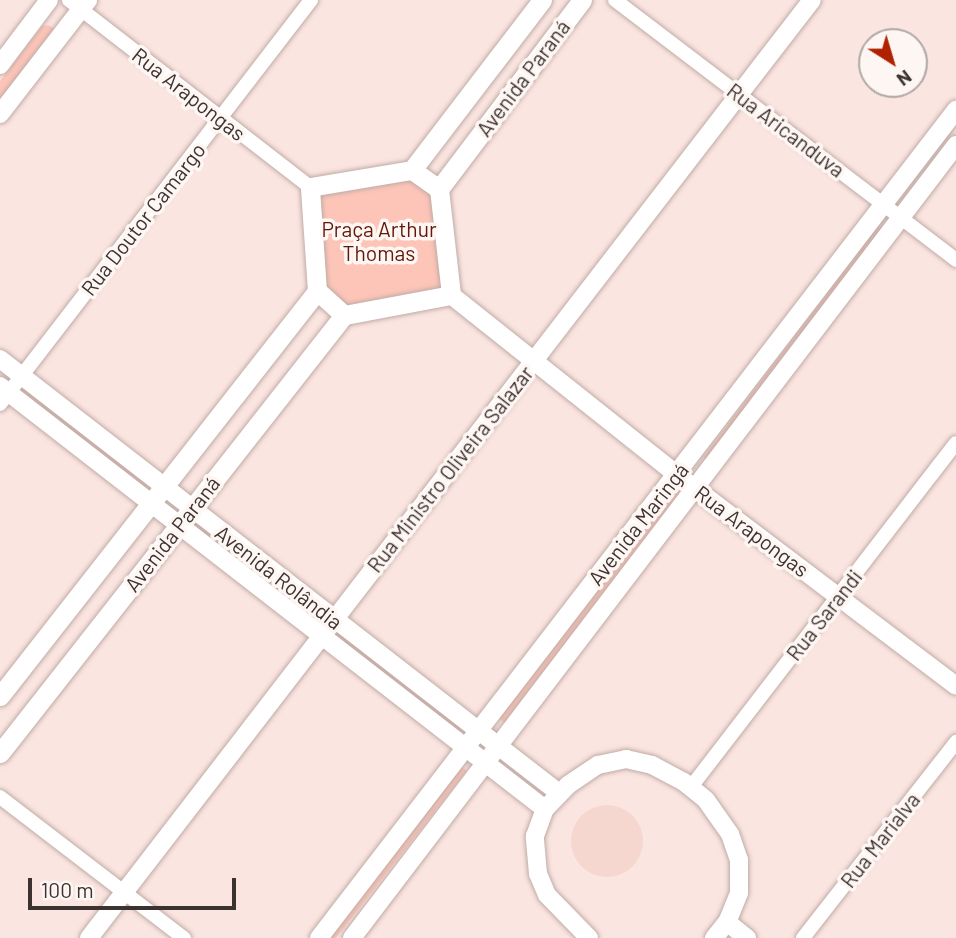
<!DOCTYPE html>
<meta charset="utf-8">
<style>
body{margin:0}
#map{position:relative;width:956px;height:938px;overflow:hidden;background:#fbe5e0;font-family:Barlow,sans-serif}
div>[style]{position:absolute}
.built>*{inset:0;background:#f5d7d0}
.round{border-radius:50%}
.green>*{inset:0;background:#fdc5b8;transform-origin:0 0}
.roads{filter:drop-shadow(0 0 2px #c0aba6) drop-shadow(0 0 2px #c0aba6)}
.minor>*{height:14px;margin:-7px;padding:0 7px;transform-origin:7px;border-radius:7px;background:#fff}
.tertiary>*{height:18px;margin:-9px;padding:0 9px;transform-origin:9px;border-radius:9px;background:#fff}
.secondary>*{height:19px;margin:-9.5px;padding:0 9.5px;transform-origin:9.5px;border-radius:9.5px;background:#fff}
span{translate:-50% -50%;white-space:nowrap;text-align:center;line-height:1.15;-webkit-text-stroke:7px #fef6f3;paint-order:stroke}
.street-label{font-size:21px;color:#3c3331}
.park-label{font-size:21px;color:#611808}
.north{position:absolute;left:858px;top:28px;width:70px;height:70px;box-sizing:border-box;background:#fef6f3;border:2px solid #b0a8a5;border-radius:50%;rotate:143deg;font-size:19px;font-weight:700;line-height:28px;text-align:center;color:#3c3331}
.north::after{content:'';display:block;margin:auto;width:24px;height:32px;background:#af2200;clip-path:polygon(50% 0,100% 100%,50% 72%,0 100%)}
.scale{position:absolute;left:28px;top:878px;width:208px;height:32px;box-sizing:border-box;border:4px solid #3c3331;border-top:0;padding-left:9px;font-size:21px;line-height:24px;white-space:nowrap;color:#3c3331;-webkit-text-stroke:5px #fef6f3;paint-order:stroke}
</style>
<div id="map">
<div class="built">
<i class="round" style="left:571px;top:805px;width:72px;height:72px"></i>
</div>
<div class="green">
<i style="clip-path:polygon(48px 25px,54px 28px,53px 34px,0 103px,0 81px,42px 26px)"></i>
<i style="clip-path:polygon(412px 170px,439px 189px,451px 295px,344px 315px,317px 291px,310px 187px)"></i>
<i style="left:878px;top:226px;width:10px;height:290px;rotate:37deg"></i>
<i style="left:25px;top:385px;width:157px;height:9px;rotate:38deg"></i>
<i style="left:676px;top:490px;width:11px;height:289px;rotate:38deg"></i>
<i style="left:198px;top:519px;width:159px;height:10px;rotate:38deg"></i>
<i style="left:341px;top:627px;width:158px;height:11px;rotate:38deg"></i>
<i style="left:458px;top:764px;width:11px;height:219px;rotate:38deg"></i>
</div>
<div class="roads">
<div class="minor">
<i style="left:69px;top:0;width:305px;rotate:37.8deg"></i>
<i style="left:615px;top:0;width:429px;rotate:37.3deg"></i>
<i style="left:0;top:404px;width:510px;rotate:-52.41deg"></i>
<i style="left:691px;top:787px;width:434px;rotate:-52.4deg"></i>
<i style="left:0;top:797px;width:232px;rotate:37.5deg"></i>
<i style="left:803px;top:938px;width:249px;rotate:-52deg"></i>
</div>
<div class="tertiary">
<i style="left:0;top:65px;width:81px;rotate:-53deg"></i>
<i style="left:0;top:114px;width:144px;rotate:-52.3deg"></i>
<i style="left:451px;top:295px;width:288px;rotate:38.5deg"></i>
<i style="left:676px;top:474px;width:351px;rotate:37.1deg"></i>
<i style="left:0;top:359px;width:708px;rotate:37.83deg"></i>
<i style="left:0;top:386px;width:690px;rotate:37.82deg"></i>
<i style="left:727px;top:922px;width:26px;rotate:39deg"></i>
<i style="left:89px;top:938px;width:1184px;rotate:-52.38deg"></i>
<i style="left:319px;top:938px;width:1045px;rotate:-52.43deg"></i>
<i style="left:352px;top:938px;width:997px;rotate:-52.7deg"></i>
<i style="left:589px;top:938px;width:60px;rotate:-134.3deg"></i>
<i style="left:547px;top:895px;width:23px;rotate:-113deg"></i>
<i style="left:538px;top:874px;width:38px;rotate:-95deg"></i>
<i style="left:535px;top:836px;width:29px;rotate:-70deg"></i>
<i style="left:545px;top:809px;width:33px;rotate:-46deg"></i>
<i style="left:568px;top:785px;width:36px;rotate:-34deg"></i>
<i style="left:598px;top:765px;width:29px;rotate:-12deg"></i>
<i style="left:626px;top:759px;width:27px;rotate:13deg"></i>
<i style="left:652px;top:765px;width:36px;rotate:28deg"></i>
<i style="left:684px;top:782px;width:28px;rotate:39deg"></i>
<i style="left:706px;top:800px;width:42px;rotate:54.8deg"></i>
<i style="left:730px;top:834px;width:28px;rotate:71deg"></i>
<i style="left:739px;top:860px;width:33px;rotate:90deg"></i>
<i style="left:739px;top:893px;width:31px;rotate:112deg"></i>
<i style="left:727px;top:922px;width:21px;rotate:129deg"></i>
</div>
<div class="secondary">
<i style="left:412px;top:170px;width:33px;rotate:35deg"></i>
<i style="left:439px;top:189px;width:107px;rotate:83.5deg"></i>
<i style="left:451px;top:295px;width:109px;rotate:169.4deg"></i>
<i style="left:344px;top:315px;width:36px;rotate:-138deg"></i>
<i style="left:317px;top:291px;width:104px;rotate:-93.9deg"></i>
<i style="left:310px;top:187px;width:103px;rotate:-9.5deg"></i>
<i style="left:412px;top:170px;width:214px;rotate:-52.6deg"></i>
<i style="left:439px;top:189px;width:237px;rotate:-52.9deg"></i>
<i style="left:0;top:696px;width:514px;rotate:-51.95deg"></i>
<i style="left:0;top:753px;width:557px;rotate:-51.85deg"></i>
</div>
</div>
<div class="street-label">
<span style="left:523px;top:78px;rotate:-53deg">Avenida Paraná</span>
<span style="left:189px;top:94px;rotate:38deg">Rua Arapongas</span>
<span style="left:786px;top:130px;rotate:37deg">Rua Aricanduva</span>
<span style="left:143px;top:219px;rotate:-52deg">Rua Doutor Camargo</span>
<span style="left:450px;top:469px;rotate:-52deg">Rua Ministro Oliveira Salazar</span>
<span style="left:638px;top:524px;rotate:-52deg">Avenida Maringá</span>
<span style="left:752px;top:531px;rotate:37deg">Rua Arapongas</span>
<span style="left:172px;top:534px;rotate:-52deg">Avenida Paraná</span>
<span style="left:279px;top:577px;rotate:38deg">Avenida Rolândia</span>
<span style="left:824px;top:615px;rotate:-52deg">Rua Sarandi</span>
<span style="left:880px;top:840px;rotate:-52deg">Rua Marialva</span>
</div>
<div class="park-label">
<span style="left:379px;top:241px">Praça Arthur<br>Thomas</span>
</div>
<div class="north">N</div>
<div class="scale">100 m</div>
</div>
